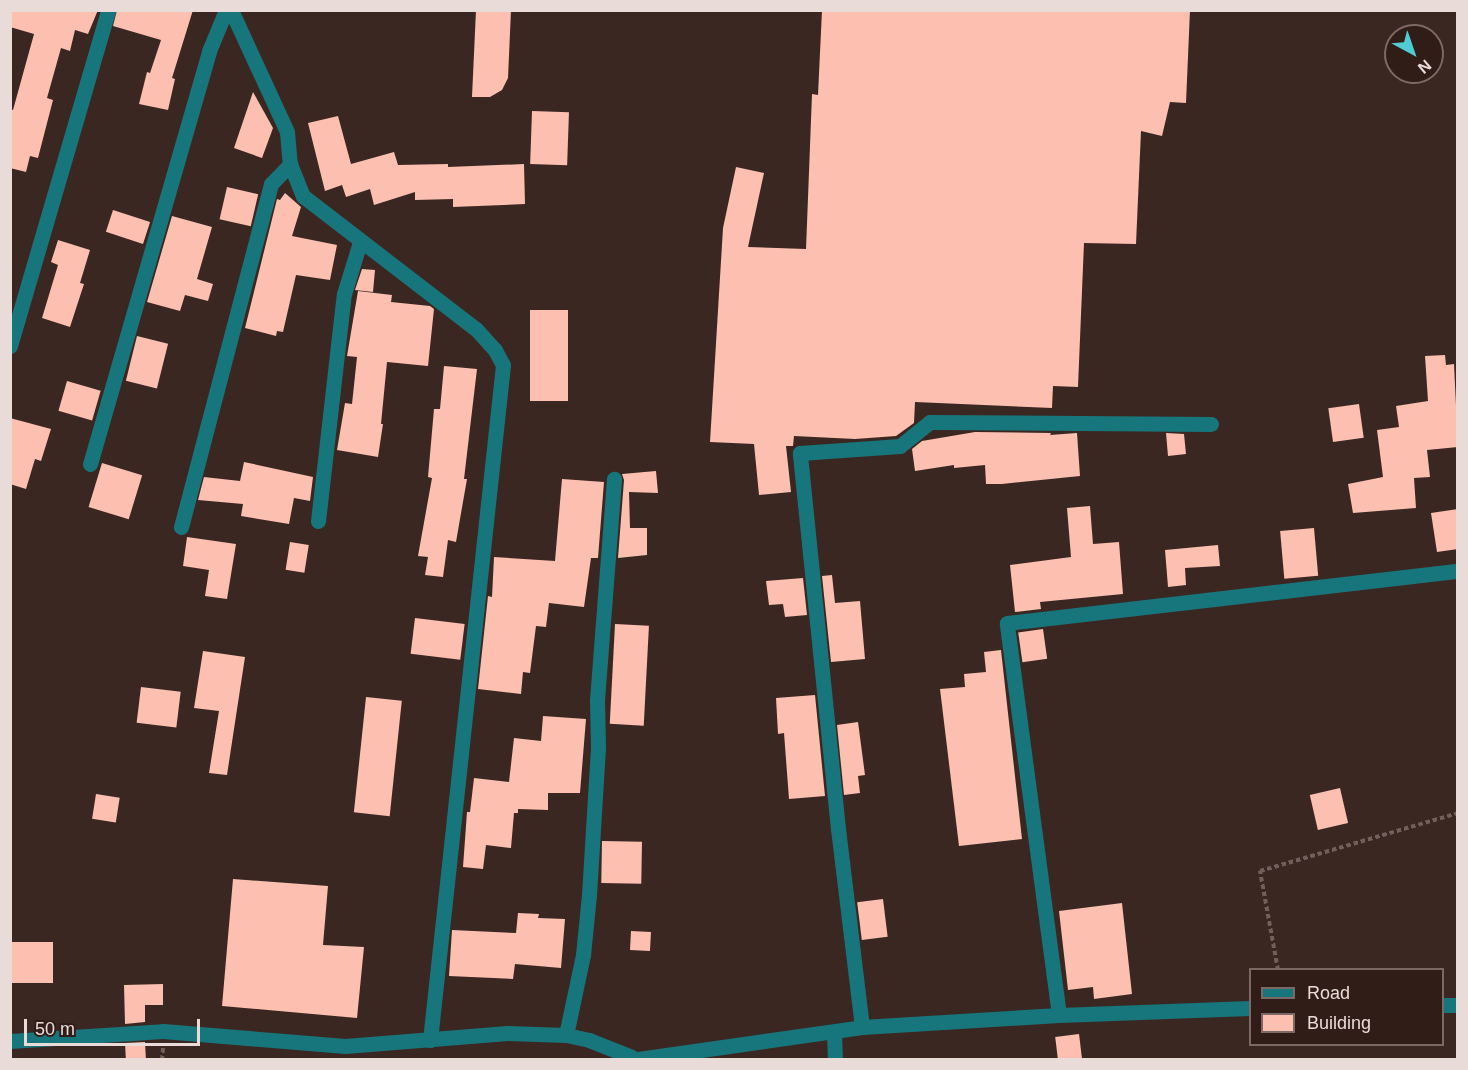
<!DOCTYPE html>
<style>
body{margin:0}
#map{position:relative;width:1468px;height:1070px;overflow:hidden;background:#3b2722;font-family:Helvetica,sans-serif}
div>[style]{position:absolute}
.building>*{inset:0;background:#fcbfb0;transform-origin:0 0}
.path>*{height:4px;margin-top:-2px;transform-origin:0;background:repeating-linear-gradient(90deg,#715f5b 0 4.5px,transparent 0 7.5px)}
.minor>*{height:15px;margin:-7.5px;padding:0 7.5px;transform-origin:7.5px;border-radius:7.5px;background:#17767b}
span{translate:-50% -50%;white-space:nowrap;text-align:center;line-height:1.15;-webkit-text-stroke:6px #301d18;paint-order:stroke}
.frame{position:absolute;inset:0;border:12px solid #e9dbd8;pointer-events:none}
.legend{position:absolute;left:1249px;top:968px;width:195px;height:78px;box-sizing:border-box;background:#301d18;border:2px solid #7a6965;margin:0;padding:8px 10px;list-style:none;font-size:18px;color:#e9dbd8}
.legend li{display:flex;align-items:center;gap:12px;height:30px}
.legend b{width:30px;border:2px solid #7a6965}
.north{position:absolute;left:1384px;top:24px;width:60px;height:60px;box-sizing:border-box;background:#301d18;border:2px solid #7a6965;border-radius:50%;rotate:140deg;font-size:16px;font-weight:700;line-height:24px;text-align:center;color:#e9dbd8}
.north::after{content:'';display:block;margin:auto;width:21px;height:27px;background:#51ccd2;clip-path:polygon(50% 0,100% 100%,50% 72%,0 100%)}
.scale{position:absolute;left:24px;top:1019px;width:176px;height:27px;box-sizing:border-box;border:3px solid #e9dbd8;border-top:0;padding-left:8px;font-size:18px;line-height:21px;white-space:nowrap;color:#e9dbd8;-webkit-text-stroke:4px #301d18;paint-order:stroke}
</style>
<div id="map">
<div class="building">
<i style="clip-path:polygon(10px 10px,98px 10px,88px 34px,75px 30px,70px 51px,61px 48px,47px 98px,53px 100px,38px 158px,30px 156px,26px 172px,10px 168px,10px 109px,13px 110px,34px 34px,10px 27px)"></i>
<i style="clip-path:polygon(117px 10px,193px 10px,172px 78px,175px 79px,168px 110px,139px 104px,147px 72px,150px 73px,161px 40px,113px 26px)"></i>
<i style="clip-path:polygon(476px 10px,511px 10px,508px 78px,502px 90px,490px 97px,472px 97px)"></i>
<i style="clip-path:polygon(822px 10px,1190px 10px,1186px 103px,1170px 102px,1162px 136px,1141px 131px,1136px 244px,1084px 243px,1078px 387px,1053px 386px,1052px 408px,915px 402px,914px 423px,896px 436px,855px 439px,794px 436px,793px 446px,786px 446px,791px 492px,759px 495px,754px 444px,710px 442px,723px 228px,736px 167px,764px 173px,748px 247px,806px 249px,812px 94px,818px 95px)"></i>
<i style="clip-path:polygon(253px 92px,273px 128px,262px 158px,234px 148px)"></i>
<i style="left:532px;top:111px;width:37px;height:53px;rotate:2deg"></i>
<i style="clip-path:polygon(338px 116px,351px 164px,394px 152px,398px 165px,448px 164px,448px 167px,524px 164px,525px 204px,453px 207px,453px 199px,415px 200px,415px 192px,374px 205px,370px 189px,346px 197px,342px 185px,325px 191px,308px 123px)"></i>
<i style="left:227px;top:187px;width:32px;height:33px;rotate:13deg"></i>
<i style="clip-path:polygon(285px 193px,301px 207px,292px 236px,337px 245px,330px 280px,296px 275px,283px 332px,277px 331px,276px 336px,245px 328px,277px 199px,280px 200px)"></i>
<i style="left:113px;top:210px;width:39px;height:23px;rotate:18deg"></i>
<i style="clip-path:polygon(172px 216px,212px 227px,197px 279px,213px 284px,208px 301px,185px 295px,180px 311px,147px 302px)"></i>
<i style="clip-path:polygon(58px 240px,90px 250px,80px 283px,84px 284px,70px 327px,42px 318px,58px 265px,51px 262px)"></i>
<i style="clip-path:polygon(362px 269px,375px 270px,373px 292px,355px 290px)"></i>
<i style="clip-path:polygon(358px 291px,392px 295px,391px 302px,430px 306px,434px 309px,428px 366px,387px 362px,381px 424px,383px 424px,378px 457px,337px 450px,345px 403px,352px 404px,357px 357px,347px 356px)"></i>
<i style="left:530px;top:310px;width:38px;height:91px"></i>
<i style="left:137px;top:336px;width:32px;height:46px;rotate:14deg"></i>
<i style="clip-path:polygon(1445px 355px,1446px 365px,1454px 364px,1458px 447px,1427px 450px,1430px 477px,1414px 478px,1416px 508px,1353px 513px,1348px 484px,1383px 477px,1377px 430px,1399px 427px,1396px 406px,1428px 401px,1425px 356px)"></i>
<i style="clip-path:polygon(444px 366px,477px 369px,464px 479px,467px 479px,456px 542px,448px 540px,443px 577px,425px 575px,428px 557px,418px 556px,432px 478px,428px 477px,434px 409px,440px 409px)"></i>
<i style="left:67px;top:381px;width:35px;height:31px;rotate:16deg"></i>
<i style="left:1359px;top:404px;width:34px;height:31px;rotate:82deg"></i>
<i style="clip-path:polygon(10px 418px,51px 429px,41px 461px,35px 459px,26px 489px,10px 484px)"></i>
<i style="clip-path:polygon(975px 432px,1051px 433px,1050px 435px,1077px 433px,1080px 476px,1002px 484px,986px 484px,985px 465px,954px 468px,954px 465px,915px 471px,912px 449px,922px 441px)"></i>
<i style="clip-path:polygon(1166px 433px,1184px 434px,1186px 454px,1168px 456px)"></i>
<i style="clip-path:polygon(244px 462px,313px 477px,310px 501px,294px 498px,289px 524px,241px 516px,243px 504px,198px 500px,204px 477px,240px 481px)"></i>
<i style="left:102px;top:463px;width:42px;height:46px;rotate:17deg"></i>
<i style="clip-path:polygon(656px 471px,658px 493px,629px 492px,630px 528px,647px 528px,647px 555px,618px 558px,624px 480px,622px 474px)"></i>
<i style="clip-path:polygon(562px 479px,604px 482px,598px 558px,591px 558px,584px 607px,549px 603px,546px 627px,536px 626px,530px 673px,523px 672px,521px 694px,478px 689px,488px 596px,492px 597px,494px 557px,555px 561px)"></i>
<i style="clip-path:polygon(1090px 506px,1093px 544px,1119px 542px,1123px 594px,1040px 602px,1041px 609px,1015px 612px,1010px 565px,1071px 557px,1067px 508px)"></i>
<i style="clip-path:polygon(1458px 509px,1458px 549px,1437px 552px,1431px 513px)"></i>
<i style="left:1314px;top:528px;width:48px;height:34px;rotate:85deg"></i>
<i style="clip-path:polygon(187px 537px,236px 544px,227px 599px,205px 596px,209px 570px,183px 566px)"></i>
<i style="left:290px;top:542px;width:19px;height:28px;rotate:9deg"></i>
<i style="clip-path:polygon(1218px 545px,1220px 566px,1185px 568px,1186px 585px,1168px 587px,1165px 550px)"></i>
<i style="clip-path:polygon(832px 575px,835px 603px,860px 601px,865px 659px,831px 662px,822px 576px)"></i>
<i style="clip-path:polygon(803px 578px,807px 615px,785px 617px,783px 604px,769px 605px,766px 581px)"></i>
<i style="left:415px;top:618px;width:50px;height:36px;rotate:7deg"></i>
<i style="left:615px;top:624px;width:34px;height:100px;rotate:3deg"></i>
<i style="left:1043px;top:629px;width:30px;height:25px;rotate:82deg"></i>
<i style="clip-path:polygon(1001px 650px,1022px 839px,959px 846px,940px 689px,965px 687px,964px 674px,986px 672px,984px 652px)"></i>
<i style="clip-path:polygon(203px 651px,245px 657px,227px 775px,209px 773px,219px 711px,194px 708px)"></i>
<i style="left:141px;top:687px;width:40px;height:36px;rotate:7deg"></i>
<i style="clip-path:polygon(815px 695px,825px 796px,789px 799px,784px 733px,778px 734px,776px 698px)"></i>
<i style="left:366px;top:697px;width:36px;height:116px;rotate:6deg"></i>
<i style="clip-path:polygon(543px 716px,586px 719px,580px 793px,548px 793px,548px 810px,518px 809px,518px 813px,514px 813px,511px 848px,486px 845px,483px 869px,463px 867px,467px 812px,470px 812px,474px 778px,509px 782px,514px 738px,541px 741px)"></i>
<i style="clip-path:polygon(858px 722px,865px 775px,858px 776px,860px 793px,844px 795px,837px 725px)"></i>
<i style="left:1340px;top:788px;width:36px;height:31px;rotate:77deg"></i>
<i style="left:96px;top:794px;width:24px;height:25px;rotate:9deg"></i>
<i style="left:602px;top:841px;width:40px;height:42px;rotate:1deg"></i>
<i style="clip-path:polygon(233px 879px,328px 886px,323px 945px,364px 947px,357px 1018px,222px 1006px)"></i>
<i style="left:883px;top:899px;width:38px;height:26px;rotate:83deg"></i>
<i style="clip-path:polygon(1122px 903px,1132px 994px,1094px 999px,1093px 987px,1068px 990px,1059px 911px)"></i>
<i style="clip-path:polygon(518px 913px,539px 914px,538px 918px,565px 919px,561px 968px,515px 964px,513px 979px,449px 976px,452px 930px,516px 933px)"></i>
<i style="left:631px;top:931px;width:20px;height:19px;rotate:3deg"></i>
<i style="left:10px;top:942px;width:43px;height:41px"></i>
<i style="clip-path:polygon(163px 984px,163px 1005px,145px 1005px,145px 1022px,125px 1024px,124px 985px)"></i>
<i style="left:1079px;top:1034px;width:25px;height:24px;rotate:83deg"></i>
<i style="left:145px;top:1042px;width:17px;height:20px;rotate:87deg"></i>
</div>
<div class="path">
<i style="left:1278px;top:970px;width:101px;rotate:-100.3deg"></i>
<i style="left:1260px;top:871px;width:206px;rotate:-16.3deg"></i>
<i style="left:162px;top:1060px;width:12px;rotate:-85deg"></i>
</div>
<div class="minor">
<i style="left:231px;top:10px;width:134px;rotate:65.3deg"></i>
<i style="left:287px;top:132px;width:32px;rotate:85deg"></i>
<i style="left:290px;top:164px;width:35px;rotate:68deg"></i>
<i style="left:303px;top:196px;width:218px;rotate:37.6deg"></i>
<i style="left:476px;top:329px;width:28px;rotate:48deg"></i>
<i style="left:495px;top:350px;width:17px;rotate:62deg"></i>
<i style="left:503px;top:365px;width:679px;rotate:96.17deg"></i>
<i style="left:10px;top:346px;width:350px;rotate:-73.7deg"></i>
<i style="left:90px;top:464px;width:430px;rotate:-73.9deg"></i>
<i style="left:209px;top:51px;width:44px;rotate:-67.5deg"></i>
<i style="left:318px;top:521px;width:228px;rotate:-83.5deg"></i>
<i style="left:344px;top:294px;width:54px;rotate:-72.9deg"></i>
<i style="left:181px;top:527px;width:355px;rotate:-75.3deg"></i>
<i style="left:271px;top:184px;width:28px;rotate:-46deg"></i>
<i style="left:1442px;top:1005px;width:16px"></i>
<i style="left:1059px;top:1015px;width:395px;rotate:-97.6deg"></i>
<i style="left:1007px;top:623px;width:454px;rotate:-6.6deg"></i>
<i style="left:862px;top:1027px;width:199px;rotate:-96.9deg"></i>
<i style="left:838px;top:829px;width:378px;rotate:-95.8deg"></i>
<i style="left:800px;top:453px;width:100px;rotate:-4deg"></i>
<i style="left:900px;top:446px;width:38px;rotate:-39deg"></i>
<i style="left:930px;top:422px;width:281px;rotate:0.4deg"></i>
<i style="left:834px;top:1032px;width:28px;rotate:88deg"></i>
<i style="left:566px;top:1035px;width:82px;rotate:-78deg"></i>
<i style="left:583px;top:955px;width:60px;rotate:-84.3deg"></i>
<i style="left:589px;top:895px;width:148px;rotate:-86.5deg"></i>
<i style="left:598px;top:747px;width:47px;rotate:-91.2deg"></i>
<i style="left:597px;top:700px;width:222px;rotate:-85.6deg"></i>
<i style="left:10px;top:1041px;width:153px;rotate:-3.7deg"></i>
<i style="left:163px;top:1031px;width:183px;rotate:4.7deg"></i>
<i style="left:345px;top:1046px;width:163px;rotate:-4.6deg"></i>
<i style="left:507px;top:1033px;width:59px;rotate:1.9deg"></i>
<i style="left:566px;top:1035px;width:24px;rotate:12deg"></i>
<i style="left:589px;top:1040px;width:46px;rotate:21.6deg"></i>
<i style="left:631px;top:1060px;width:233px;rotate:-8.1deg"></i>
<i style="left:862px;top:1027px;width:197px;rotate:-3.5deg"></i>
<i style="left:1059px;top:1015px;width:191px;rotate:-2.1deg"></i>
</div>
<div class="frame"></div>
<ul class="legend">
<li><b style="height:8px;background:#17767b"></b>Road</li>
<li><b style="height:16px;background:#fcbfb0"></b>Building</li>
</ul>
<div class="north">N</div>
<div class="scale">50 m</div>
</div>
